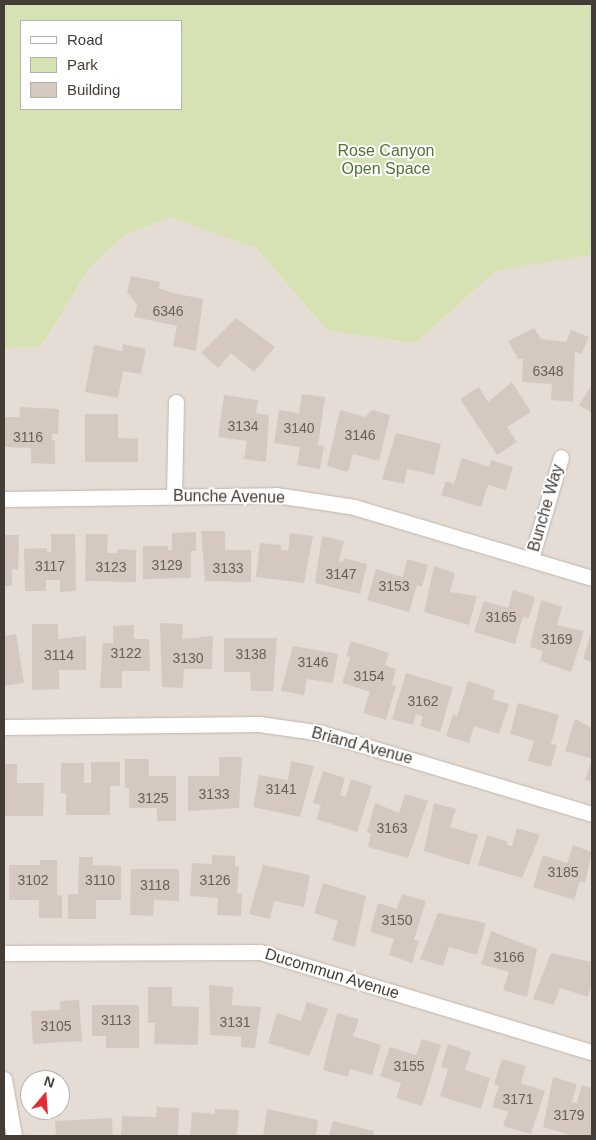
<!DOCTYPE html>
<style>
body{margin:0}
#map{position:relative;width:596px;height:1140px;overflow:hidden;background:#f1ece6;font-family:Arial,sans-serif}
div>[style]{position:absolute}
.residential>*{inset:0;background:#e5ddd5}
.green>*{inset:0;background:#d6e2b3}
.building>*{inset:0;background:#d5c8c0;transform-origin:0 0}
.roads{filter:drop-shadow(0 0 1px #bfb5ad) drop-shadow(0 0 1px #bfb5ad)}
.minor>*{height:15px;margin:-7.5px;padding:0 7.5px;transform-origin:7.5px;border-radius:7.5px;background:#fff}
span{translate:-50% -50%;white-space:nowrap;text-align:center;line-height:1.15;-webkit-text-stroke:4px #fff;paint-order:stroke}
.number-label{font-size:14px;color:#685f58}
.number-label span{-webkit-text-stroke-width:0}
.park-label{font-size:16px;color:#55702f}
.street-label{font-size:16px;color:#443c36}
.frame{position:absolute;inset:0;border:5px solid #443c36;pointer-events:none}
.legend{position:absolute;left:20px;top:20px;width:162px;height:90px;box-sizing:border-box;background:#fff;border:1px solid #b4b1af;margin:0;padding:6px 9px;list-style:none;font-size:15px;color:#443c36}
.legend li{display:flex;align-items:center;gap:10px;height:25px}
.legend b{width:25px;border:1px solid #b4b1af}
.north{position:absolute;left:20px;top:1070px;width:50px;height:50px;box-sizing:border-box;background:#fff;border:1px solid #b4b1af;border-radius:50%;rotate:18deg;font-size:14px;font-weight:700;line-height:20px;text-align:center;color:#443c36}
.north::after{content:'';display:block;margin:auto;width:18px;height:22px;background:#e62933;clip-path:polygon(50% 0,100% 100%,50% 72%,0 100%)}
</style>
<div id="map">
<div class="residential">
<i style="clip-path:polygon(evenodd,170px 217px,257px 249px,328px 331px,415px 343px,496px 271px,592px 255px,592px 1136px,4px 1136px,4px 348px,41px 347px,89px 268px,123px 236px,170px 217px,30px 1080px,60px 1080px,60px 1110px,30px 1110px,30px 1080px)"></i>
</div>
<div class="green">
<i style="clip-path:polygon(evenodd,4px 4px,592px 4px,592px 255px,496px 271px,415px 343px,328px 331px,257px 249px,170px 217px,123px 236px,89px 268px,41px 347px,4px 348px,4px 4px,21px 21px,181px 21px,181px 109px,21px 109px,21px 21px)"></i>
</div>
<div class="building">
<i style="clip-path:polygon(131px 276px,160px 282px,159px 288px,173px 293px,203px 299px,196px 351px,173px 346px,177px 326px,134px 317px,137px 305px,127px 292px)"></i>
<i style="clip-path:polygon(236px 318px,275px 347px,254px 372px,231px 353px,218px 368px,201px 353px)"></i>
<i style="clip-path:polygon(534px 328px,541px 339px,566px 342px,571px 330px,589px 337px,581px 354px,575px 352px,573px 402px,551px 400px,552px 384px,522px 382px,523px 359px,518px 359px,508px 341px)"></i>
<i style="clip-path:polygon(123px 344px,146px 349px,141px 374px,123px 371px,118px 398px,85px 392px,94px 345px,122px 351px)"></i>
<i style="clip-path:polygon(512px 382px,531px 412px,507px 427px,517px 442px,497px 455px,460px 399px,479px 387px,488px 402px)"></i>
<i style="clip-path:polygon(592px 385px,592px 413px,579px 405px)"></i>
<i style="clip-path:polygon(302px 394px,325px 397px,318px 445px,324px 446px,320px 469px,297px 465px,300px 447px,274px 443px,279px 410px,299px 413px)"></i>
<i style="clip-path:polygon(224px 395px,258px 400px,256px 413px,269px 415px,266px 462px,244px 459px,247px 441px,218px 437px)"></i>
<i style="clip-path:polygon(20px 407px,59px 409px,58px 434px,52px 434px,52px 440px,55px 440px,55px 464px,31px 463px,31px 448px,4px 447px,5px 417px,19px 417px)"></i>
<i style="clip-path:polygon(340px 410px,365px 417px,372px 410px,390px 415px,379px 461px,353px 454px,348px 472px,327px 466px)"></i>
<i style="clip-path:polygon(85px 414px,118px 414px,118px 438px,138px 439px,138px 462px,85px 462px)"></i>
<i style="clip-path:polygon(396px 433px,441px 444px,434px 475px,407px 469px,404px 484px,382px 479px)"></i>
<i style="clip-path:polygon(462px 458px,489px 467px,491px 460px,513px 467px,506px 490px,488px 485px,481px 507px,441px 495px,446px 481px,454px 484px)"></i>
<i style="clip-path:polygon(201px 531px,225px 531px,225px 550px,251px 550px,251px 582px,205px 581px)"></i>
<i style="clip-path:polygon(196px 532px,196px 551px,191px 551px,191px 578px,143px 579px,143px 546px,168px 546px,168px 550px,172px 550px,172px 533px)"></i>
<i style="clip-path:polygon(290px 533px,313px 536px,304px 583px,256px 577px,260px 543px,281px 545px,281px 550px,288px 551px)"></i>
<i style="clip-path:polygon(51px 534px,75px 534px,76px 591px,60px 592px,60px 580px,46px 580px,46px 591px,25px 591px,24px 549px,47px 548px,47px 551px,51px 552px)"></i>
<i style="clip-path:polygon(86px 534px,108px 534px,107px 553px,118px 553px,118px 549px,136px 550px,136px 582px,85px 581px)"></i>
<i style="clip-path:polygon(4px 535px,19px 535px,18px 570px,12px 569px,12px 586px,4px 586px)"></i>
<i style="clip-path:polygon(322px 536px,344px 541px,339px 561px,343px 562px,344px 558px,367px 564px,360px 594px,315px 583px)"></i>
<i style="clip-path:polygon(407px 559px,428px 565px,422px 587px,417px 585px,409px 612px,367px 600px,376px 569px,403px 577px)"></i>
<i style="clip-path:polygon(434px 566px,455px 573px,450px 592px,477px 596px,469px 625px,424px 612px)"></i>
<i style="clip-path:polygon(513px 590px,535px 597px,529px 618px,523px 617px,515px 644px,474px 632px,484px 601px,508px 608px)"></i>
<i style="clip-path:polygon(541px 600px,562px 607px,557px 625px,584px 631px,571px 672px,540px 661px,543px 651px,530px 647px)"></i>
<i style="clip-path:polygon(160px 623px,183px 624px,182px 639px,213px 636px,212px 669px,184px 669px,183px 688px,162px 687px)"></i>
<i style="clip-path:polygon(32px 624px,58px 624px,58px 639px,86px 636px,86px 670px,59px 670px,59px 689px,32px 690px)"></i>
<i style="clip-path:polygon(134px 625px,134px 639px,149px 639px,150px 671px,122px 671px,122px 688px,100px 688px,103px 643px,113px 643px,113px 626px)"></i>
<i style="clip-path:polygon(592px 629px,592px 662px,583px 659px)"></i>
<i style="clip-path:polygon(16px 634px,24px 683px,4px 686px,4px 636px)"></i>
<i style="clip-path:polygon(224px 638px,277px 638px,273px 691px,251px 691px,250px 672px,224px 672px)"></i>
<i style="clip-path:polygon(351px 641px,389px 653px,385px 665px,396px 669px,392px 685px,396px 686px,386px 720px,363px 713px,370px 692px,342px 683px,350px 657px,346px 656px)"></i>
<i style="clip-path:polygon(293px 646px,338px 654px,333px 683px,307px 679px,304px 695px,281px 691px)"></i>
<i style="clip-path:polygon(406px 673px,453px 687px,440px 732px,420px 726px,423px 716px,416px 714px,413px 725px,392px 719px)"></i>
<i style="clip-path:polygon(468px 681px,495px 690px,492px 699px,509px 704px,499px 734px,474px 726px,469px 743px,446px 736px,453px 715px,457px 716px)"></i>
<i style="clip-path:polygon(518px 703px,559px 715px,551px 744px,557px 745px,551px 767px,528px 761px,534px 741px,510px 734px)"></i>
<i style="clip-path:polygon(575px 719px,592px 728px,592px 782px,585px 780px,592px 759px,565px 751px)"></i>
<i style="clip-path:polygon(219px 757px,242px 757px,239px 808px,188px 811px,188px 776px,219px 776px)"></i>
<i style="clip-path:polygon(125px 759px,149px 759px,149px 776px,176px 776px,176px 821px,157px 821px,157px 808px,129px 808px,129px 788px,125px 788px)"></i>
<i style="clip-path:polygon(291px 761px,314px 766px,300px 817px,253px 807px,259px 775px,288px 780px)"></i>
<i style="clip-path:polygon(91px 762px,120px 762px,120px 786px,110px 786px,110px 815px,66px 815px,66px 793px,61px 793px,61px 763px,84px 763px,84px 783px,91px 783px)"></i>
<i style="clip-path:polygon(4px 764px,17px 764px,17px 783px,44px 783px,43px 816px,4px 816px)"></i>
<i style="clip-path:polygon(323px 771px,345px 778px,340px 795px,346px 797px,351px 779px,372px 786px,357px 832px,316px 819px,321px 805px,313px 803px)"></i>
<i style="clip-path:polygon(405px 794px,428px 801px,408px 858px,368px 847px,371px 834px,367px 832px,375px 803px,399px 813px)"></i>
<i style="clip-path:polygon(434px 803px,456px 809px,450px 827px,478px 835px,469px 865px,424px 851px)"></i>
<i style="clip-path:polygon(517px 828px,540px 835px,522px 878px,478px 865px,487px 835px,508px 842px,507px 845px,512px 846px)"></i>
<i style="clip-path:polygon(573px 845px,592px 852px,585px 883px,580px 881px,574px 900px,533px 887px,543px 855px,567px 863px)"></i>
<i style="clip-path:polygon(212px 855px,235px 856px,235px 866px,239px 867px,237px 893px,242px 893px,241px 916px,217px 915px,218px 898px,190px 896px,192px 863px,212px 864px)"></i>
<i style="clip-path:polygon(79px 857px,93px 857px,93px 865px,121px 866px,121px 900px,96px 900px,96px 919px,68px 919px,68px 894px,78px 894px)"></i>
<i style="clip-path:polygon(40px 860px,57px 860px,57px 895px,62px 896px,62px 918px,39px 918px,39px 900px,9px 900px,9px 865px,40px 865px)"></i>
<i style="clip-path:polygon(263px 865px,310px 875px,304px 907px,274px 901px,270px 919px,249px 914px)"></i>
<i style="clip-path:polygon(131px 869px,179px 869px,179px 901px,154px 900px,153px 916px,130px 915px)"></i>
<i style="clip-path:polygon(323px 883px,366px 896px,355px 947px,332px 940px,338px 921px,314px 913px)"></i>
<i style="clip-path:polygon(402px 894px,426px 901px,414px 940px,419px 941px,412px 963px,389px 955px,394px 939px,370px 932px,378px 903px,397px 909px)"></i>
<i style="clip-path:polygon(438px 913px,486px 923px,477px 955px,449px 947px,443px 966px,420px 959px)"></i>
<i style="clip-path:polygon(491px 931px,537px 949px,527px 997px,503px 990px,509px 972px,481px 964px)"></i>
<i style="clip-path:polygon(551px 953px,592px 962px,592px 982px,588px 997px,560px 988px,554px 1005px,533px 999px)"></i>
<i style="clip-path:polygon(209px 985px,233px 987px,232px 1005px,261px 1007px,255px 1048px,241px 1047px,241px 1037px,210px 1035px)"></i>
<i style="clip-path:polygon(148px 987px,172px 987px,172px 1006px,199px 1007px,198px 1045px,154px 1044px,155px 1023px,148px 1023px)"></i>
<i style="clip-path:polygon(79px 1000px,82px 1041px,33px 1044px,31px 1011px,60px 1010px,60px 1001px)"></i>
<i style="clip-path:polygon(307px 1002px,328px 1009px,309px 1056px,268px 1043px,277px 1013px,301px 1021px)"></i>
<i style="clip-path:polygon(92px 1005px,139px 1005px,139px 1048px,106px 1048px,106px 1036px,92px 1036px)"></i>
<i style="clip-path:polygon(337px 1013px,359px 1019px,353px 1036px,381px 1045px,372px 1075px,350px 1069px,348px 1077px,323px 1070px)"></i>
<i style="clip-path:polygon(422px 1039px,441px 1045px,422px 1106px,396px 1098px,401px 1083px,380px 1076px,390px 1047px,416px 1055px)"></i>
<i style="clip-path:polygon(448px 1044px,471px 1052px,465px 1070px,490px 1078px,481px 1109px,440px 1096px,448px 1069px,441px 1067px)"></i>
<i style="clip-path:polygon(502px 1059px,526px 1066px,521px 1083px,545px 1091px,531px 1134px,503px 1126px,508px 1112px,492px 1107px,499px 1086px,494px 1084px)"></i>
<i style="clip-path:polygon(553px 1077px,577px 1084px,572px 1102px,577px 1103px,582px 1085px,592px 1088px,592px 1136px,574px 1136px,543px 1127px)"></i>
<i style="clip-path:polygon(157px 1107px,179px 1108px,178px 1136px,121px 1136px,122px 1116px,156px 1117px)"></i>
<i style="clip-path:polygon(215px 1109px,239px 1110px,237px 1136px,190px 1136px,192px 1112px,215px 1114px)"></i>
<i style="clip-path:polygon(267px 1109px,318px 1120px,316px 1136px,263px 1136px)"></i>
<i style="left:112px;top:1118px;width:18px;height:57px;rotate:87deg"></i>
<i style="clip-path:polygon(333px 1121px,374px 1131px,373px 1136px,329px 1136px)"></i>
</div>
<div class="roads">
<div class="minor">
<i style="left:174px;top:496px;width:94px;rotate:-88.8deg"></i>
<i style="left:4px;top:499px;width:272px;rotate:-0.8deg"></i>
<i style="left:276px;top:495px;width:79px;rotate:8.7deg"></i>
<i style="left:354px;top:507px;width:248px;rotate:16.6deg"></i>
<i style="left:531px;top:559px;width:106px;rotate:-73.6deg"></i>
<i style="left:4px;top:727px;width:255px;rotate:-0.7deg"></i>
<i style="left:259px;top:724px;width:64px;rotate:8.1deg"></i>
<i style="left:322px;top:733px;width:282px;rotate:16.7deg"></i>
<i style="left:4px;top:953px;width:256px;rotate:-0.2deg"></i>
<i style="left:260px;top:952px;width:347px;rotate:16.8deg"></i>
<i style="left:4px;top:1079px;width:58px;rotate:80deg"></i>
</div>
</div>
<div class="number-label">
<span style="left:168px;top:311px">6346</span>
<span style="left:548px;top:371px">6348</span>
<span style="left:243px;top:426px">3134</span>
<span style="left:299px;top:428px">3140</span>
<span style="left:360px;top:435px">3146</span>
<span style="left:28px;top:437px">3116</span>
<span style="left:167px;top:565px">3129</span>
<span style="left:50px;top:566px">3117</span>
<span style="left:111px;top:567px">3123</span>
<span style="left:228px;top:568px">3133</span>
<span style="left:341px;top:574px">3147</span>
<span style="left:394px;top:586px">3153</span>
<span style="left:501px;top:617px">3165</span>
<span style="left:557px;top:639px">3169</span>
<span style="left:126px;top:653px">3122</span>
<span style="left:251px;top:654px">3138</span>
<span style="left:59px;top:655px">3114</span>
<span style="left:188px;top:658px">3130</span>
<span style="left:313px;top:662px">3146</span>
<span style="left:369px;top:676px">3154</span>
<span style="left:423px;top:701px">3162</span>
<span style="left:281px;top:789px">3141</span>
<span style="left:214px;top:794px">3133</span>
<span style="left:153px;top:798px">3125</span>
<span style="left:392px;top:828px">3163</span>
<span style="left:563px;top:872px">3185</span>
<span style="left:33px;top:880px">3102</span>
<span style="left:100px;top:880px">3110</span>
<span style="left:215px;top:880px">3126</span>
<span style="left:155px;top:885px">3118</span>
<span style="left:397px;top:920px">3150</span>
<span style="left:509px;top:957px">3166</span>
<span style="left:116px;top:1020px">3113</span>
<span style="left:235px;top:1022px">3131</span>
<span style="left:56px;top:1026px">3105</span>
<span style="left:409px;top:1066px">3155</span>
<span style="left:518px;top:1099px">3171</span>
<span style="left:569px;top:1115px">3179</span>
</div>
<div class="park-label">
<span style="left:386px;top:160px">Rose Canyon<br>Open Space</span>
</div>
<div class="street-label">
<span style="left:229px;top:497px;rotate:1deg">Bunche Avenue</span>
<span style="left:546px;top:508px;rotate:-74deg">Bunche Way</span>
<span style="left:362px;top:746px;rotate:15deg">Briand Avenue</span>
<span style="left:332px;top:974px;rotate:17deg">Ducommun Avenue</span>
</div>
<div class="frame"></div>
<ul class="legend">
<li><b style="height:6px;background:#fff"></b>Road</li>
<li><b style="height:14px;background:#d6e2b3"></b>Park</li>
<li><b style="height:14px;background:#d5c8c0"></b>Building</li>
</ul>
<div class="north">N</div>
</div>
